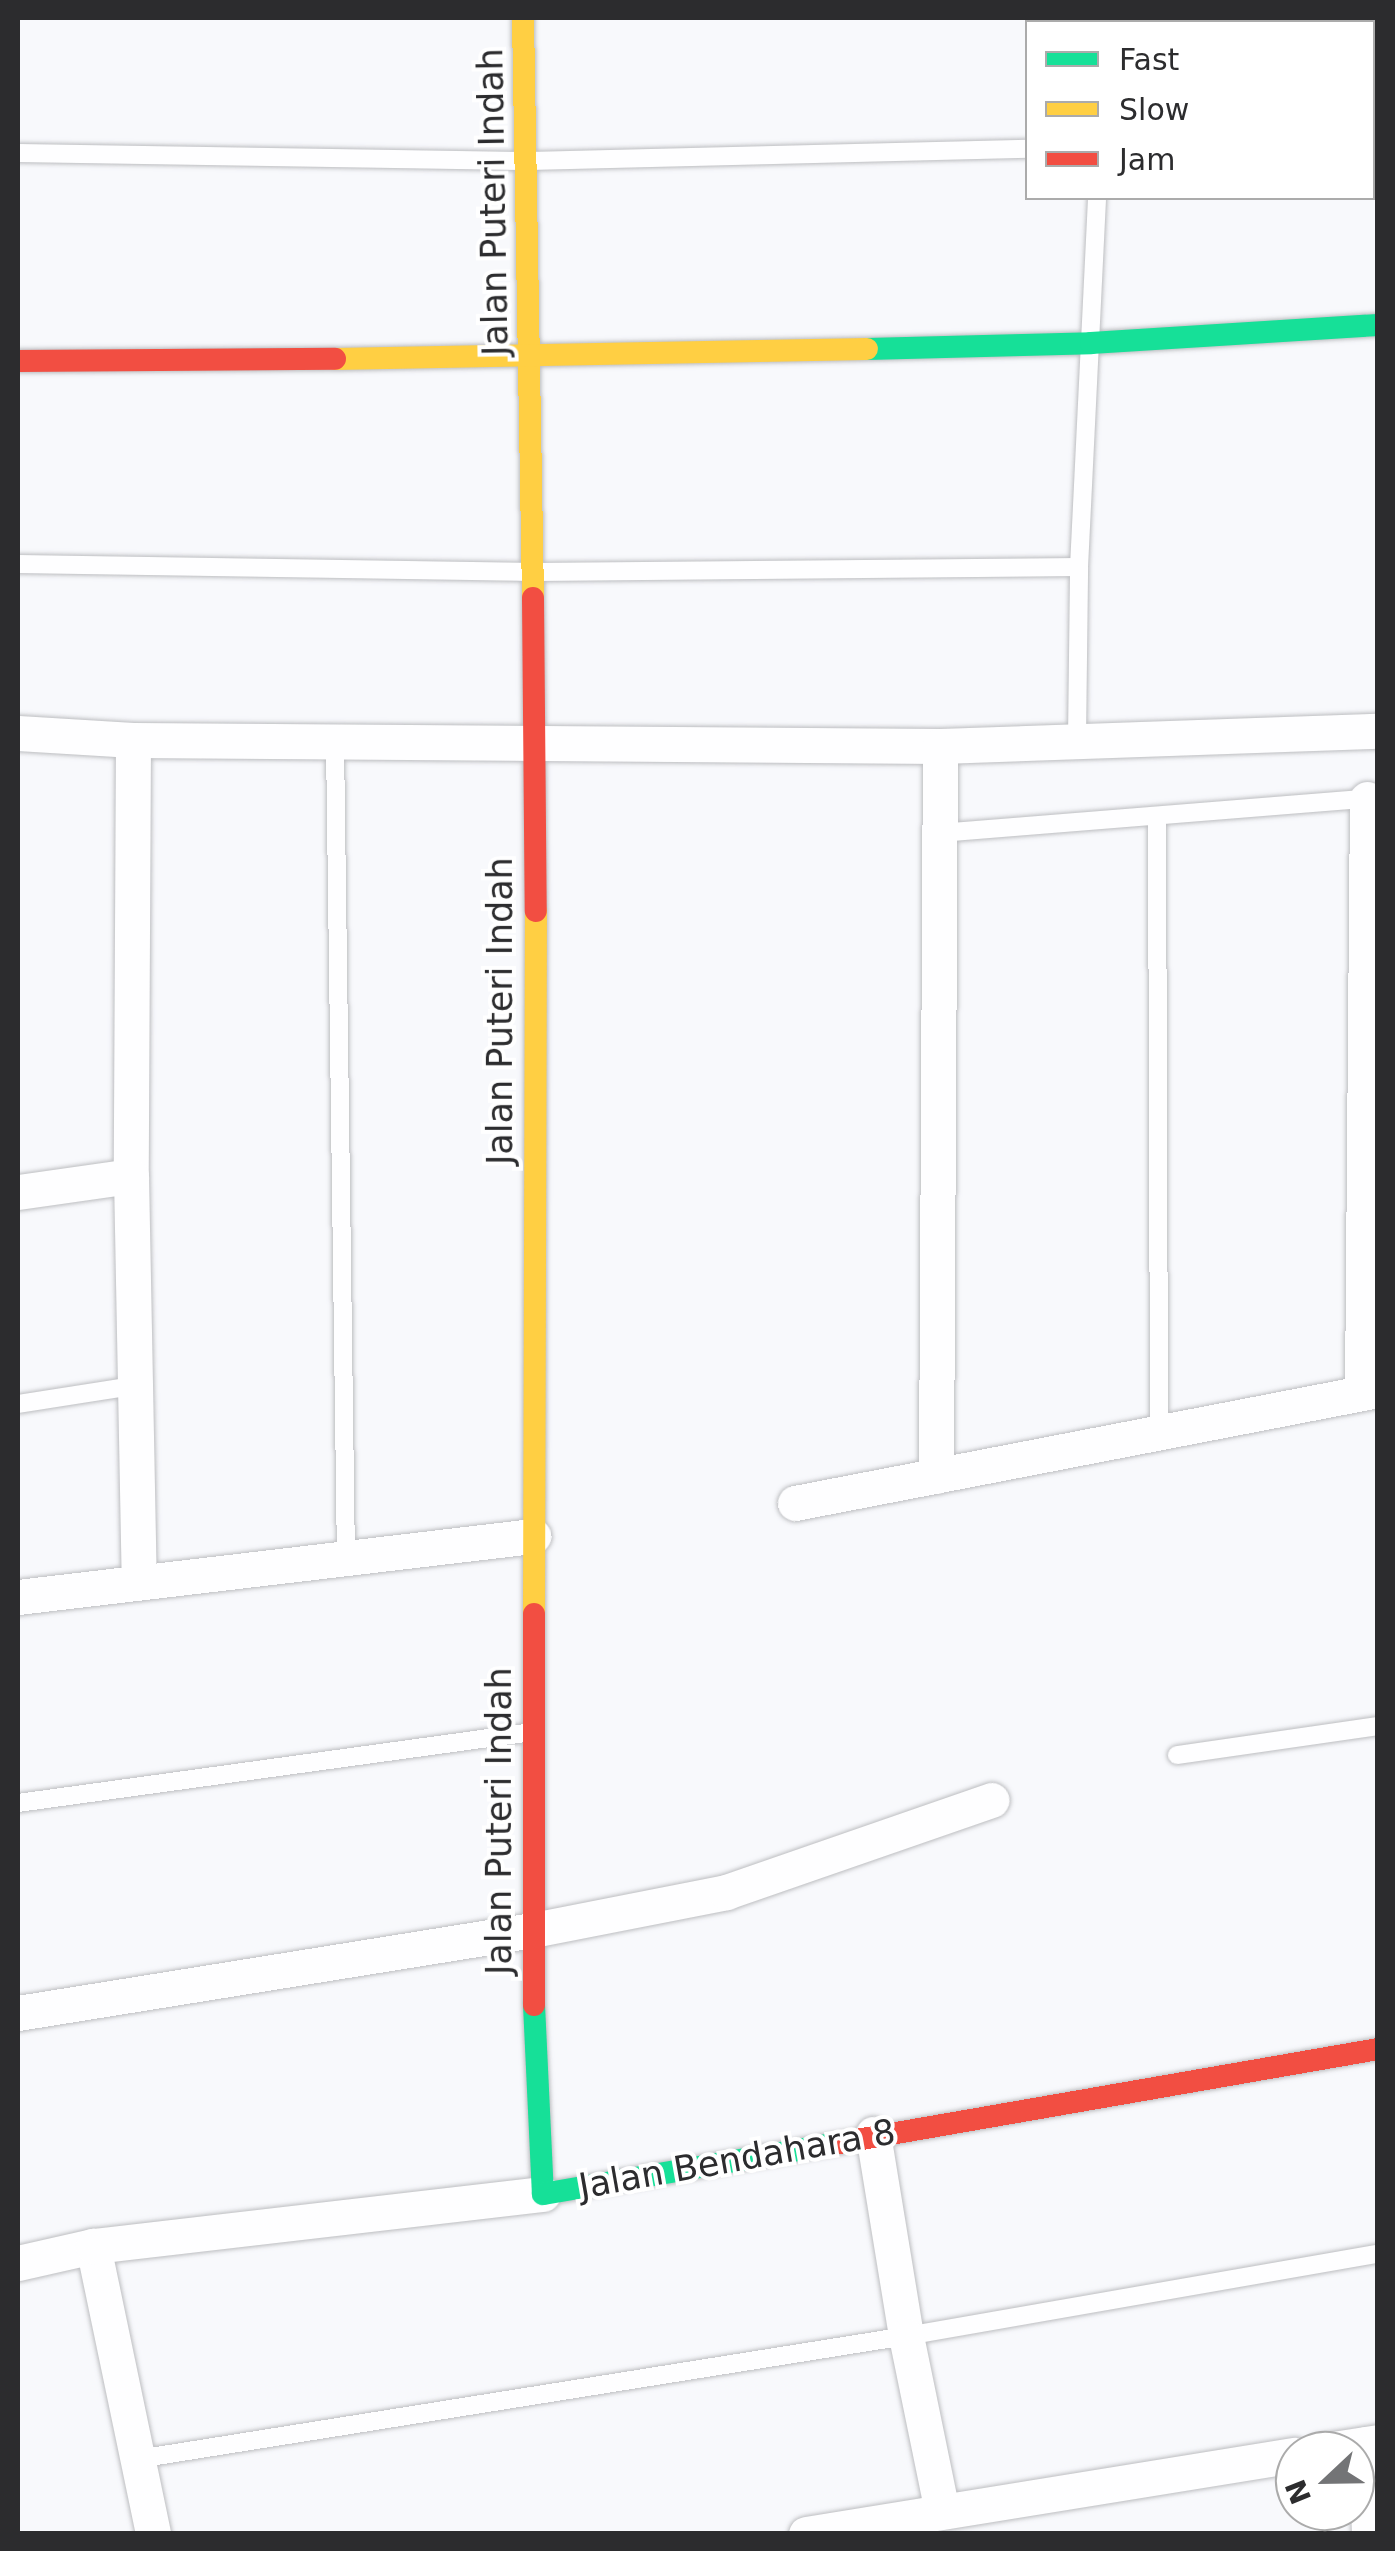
<!DOCTYPE html>
<style>
body{margin:0}
#map{position:relative;width:1395px;height:2551px;overflow:hidden;background:#f8f9fc;font-family:"DejaVu Sans",sans-serif}
div>[style]{position:absolute}
.roads{filter:drop-shadow(0 0 2px #bdbec1) drop-shadow(0 0 2px #bdbec1)}
.lane>*{height:18px;margin:-9px;padding:0 9px;transform-origin:9px;border-radius:9px;background:#fefeff}
.street>*{height:35px;margin:-17.5px;padding:0 17.5px;transform-origin:17.5px;border-radius:17.5px;background:#fefeff}
.fast>*{height:22px;margin:-11px;padding:0 11px;transform-origin:11px;border-radius:11px;background:#16e098}
.slow>*{height:22px;margin:-11px;padding:0 11px;transform-origin:11px;border-radius:11px;background:#ffcf43}
.jam>*{height:22px;margin:-11px;padding:0 11px;transform-origin:11px;border-radius:11px;background:#f24e42}
span{translate:-50% -50%;white-space:nowrap;text-align:center;line-height:1.15;-webkit-text-stroke:8px #fff;paint-order:stroke}
.street-label{font-size:35px;color:#2c2c2e}
.frame{position:absolute;inset:0;border:20px solid #2c2c2e;pointer-events:none}
.legend{position:absolute;left:1025px;top:20px;width:350px;height:180px;box-sizing:border-box;background:#fff;border:2px solid #ababab;margin:0;padding:12px 18px;list-style:none;font-size:30px;color:#2c2c2e}
.legend li{display:flex;align-items:center;gap:20px;height:50px}
.legend b{width:50px;border:2px solid #ababab}
.north{position:absolute;left:1275px;top:2431px;width:100px;height:100px;box-sizing:border-box;background:#fff;border:2px solid #ababab;border-radius:50%;rotate:248deg;font-size:28px;font-weight:700;line-height:40px;text-align:center;color:#2c2c2e}
.north::after{content:'';display:block;margin:auto;width:35px;height:45px;background:#737476;clip-path:polygon(50% 0,100% 100%,50% 72%,0 100%)}
</style>
<div id="map">
<div class="roads">
<div class="lane">
<i style="left:1105px;top:22px;width:4px;rotate:-90deg"></i>
<i style="left:18px;top:153px;width:511px;rotate:0.9deg"></i>
<i style="left:529px;top:161px;width:499px;rotate:-1.4deg"></i>
<i style="left:18px;top:564px;width:516px;rotate:0.89deg"></i>
<i style="left:534px;top:572px;width:545px;rotate:-0.53deg"></i>
<i style="left:1077px;top:739px;width:172px;rotate:-89.3deg"></i>
<i style="left:1079px;top:567px;width:369px;rotate:-87.2deg"></i>
<i style="left:335px;top:742px;width:815px;rotate:89.23deg"></i>
<i style="left:1157px;top:816px;width:616px;rotate:89.81deg"></i>
<i style="left:939px;top:833px;width:434px;rotate:-4.6deg"></i>
<i style="left:18px;top:1404px;width:116px;rotate:-8.9deg"></i>
<i style="left:1177px;top:1755px;width:203px;rotate:-8.2deg"></i>
<i style="left:18px;top:1803px;width:519px;rotate:-7.86deg"></i>
<i style="left:138px;top:2459px;width:778px;rotate:-9.1deg"></i>
<i style="left:906px;top:2336px;width:479px;rotate:-9.9deg"></i>
</div>
<div class="street">
<i style="left:18px;top:733px;width:115px;rotate:3.5deg"></i>
<i style="left:133px;top:740px;width:807px;rotate:0.43deg"></i>
<i style="left:940px;top:746px;width:438px;rotate:-2deg"></i>
<i style="left:133px;top:740px;width:436px;rotate:90.3deg"></i>
<i style="left:131px;top:1176px;width:403px;rotate:88.9deg"></i>
<i style="left:18px;top:1192px;width:114px;rotate:-8.1deg"></i>
<i style="left:1362px;top:1393px;width:594px;rotate:-89.52deg"></i>
<i style="left:936px;top:1476px;width:730px;rotate:-89.69deg"></i>
<i style="left:795px;top:1503px;width:594px;rotate:-10.97deg"></i>
<i style="left:18px;top:1597px;width:519px;rotate:-6.76deg"></i>
<i style="left:18px;top:2013px;width:522px;rotate:-9.16deg"></i>
<i style="left:533px;top:1930px;width:197px;rotate:-11.1deg"></i>
<i style="left:726px;top:1892px;width:281px;rotate:-19.1deg"></i>
<i style="left:873px;top:2134px;width:205px;rotate:80.7deg"></i>
<i style="left:906px;top:2336px;width:179px;rotate:78.4deg"></i>
<i style="left:93px;top:2246px;width:294px;rotate:78.2deg"></i>
<i style="left:18px;top:2263px;width:77px;rotate:-12.8deg"></i>
<i style="left:93px;top:2246px;width:453px;rotate:-6.6deg"></i>
<i style="left:1366px;top:2444px;width:90px;rotate:88.1deg"></i>
<i style="left:1320px;top:2451px;width:59px;rotate:-8.8deg"></i>
<i style="left:806px;top:2534px;width:495px;rotate:-9.2deg"></i>
</div>
<div class="fast">
<i style="left:867px;top:349px;width:224px;rotate:-1.5deg"></i>
<i style="left:1091px;top:343px;width:288px;rotate:-3.6deg"></i>
<i style="left:534px;top:2005px;width:189px;rotate:87.3deg"></i>
<i style="left:543px;top:2194px;width:300px;rotate:-9.8deg"></i>
</div>
<div class="slow">
<i style="left:523px;top:18px;width:580px;rotate:89.01deg"></i>
<i style="left:335px;top:359px;width:532px;rotate:-1.08deg"></i>
<i style="left:534px;top:1614px;width:703px;rotate:-89.84deg"></i>
</div>
<div class="jam">
<i style="left:18px;top:361px;width:317px;rotate:-0.4deg"></i>
<i style="left:533px;top:598px;width:313px;rotate:89.5deg"></i>
<i style="left:534px;top:1614px;width:391px;rotate:90deg"></i>
<i style="left:839px;top:2143px;width:547px;rotate:-9.89deg"></i>
</div>
</div>
<div class="street-label">
<span style="left:493px;top:202px;rotate:-91deg">Jalan Puteri Indah</span>
<span style="left:500px;top:1011px;rotate:-90deg">Jalan Puteri Indah</span>
<span style="left:499px;top:1821px;rotate:-90deg">Jalan Puteri Indah</span>
<span style="left:737px;top:2159px;rotate:-10deg">Jalan Bendahara 8</span>
</div>
<div class="frame"></div>
<ul class="legend">
<li><b style="height:12px;background:#16e098"></b>Fast</li>
<li><b style="height:12px;background:#ffcf43"></b>Slow</li>
<li><b style="height:12px;background:#f24e42"></b>Jam</li>
</ul>
<div class="north">N</div>
</div>
